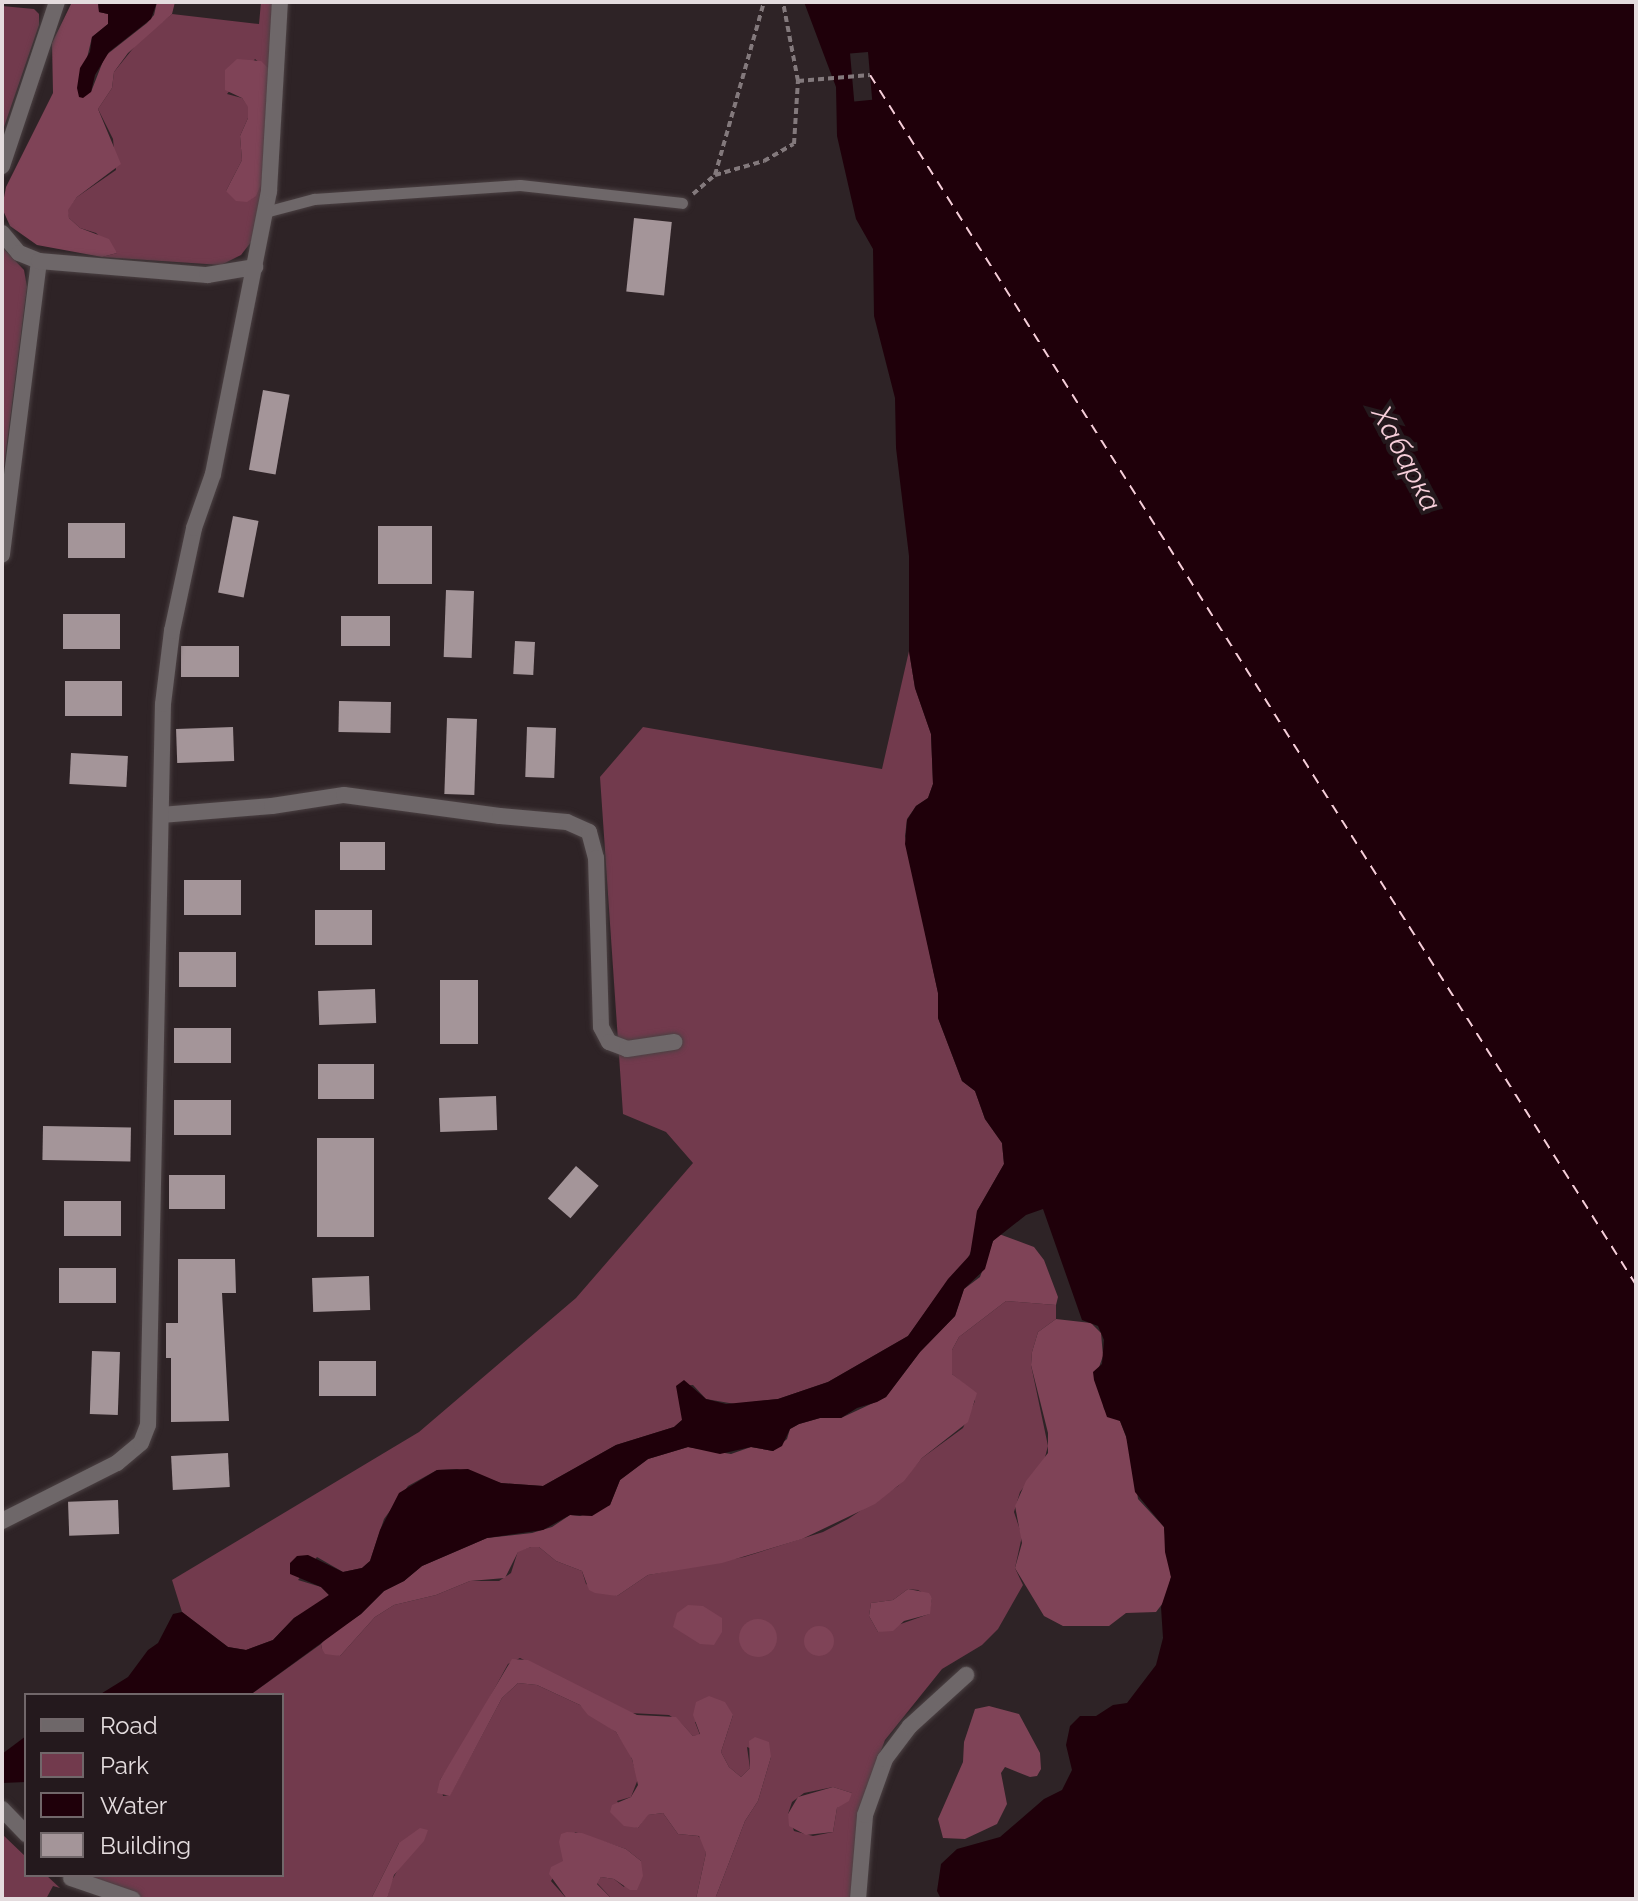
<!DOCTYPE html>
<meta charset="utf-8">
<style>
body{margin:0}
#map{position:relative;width:1638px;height:1901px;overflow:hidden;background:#2e2326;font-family:Raleway,sans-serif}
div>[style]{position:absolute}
.green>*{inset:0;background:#723a4d}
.forest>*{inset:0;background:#7f4357}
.round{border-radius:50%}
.water>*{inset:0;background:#1f000a}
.pier>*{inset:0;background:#2e2326;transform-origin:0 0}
.ferry>*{height:2px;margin-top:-1px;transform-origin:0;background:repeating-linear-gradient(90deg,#f6ced9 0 10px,transparent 0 18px)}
.building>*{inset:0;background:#a49599;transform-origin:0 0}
.path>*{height:4px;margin-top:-2px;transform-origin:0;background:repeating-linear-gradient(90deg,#83797c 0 6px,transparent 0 10px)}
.roads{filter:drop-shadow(0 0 2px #4b4143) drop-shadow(0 0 2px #4b4143)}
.service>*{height:11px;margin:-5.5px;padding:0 5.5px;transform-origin:5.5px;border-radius:5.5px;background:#6e6769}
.minor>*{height:16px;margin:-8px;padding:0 8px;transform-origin:8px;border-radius:8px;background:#6e6769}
span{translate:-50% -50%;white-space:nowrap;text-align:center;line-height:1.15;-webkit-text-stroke:8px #24191d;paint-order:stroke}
.water-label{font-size:28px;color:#f6ced9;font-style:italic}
.frame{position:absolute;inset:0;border:4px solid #e4dcde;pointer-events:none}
.legend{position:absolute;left:24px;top:1693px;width:260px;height:184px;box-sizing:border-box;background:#24191d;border:2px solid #71676a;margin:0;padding:10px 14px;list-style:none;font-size:24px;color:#e4dcde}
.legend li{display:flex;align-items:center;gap:16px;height:40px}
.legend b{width:40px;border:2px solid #71676a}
</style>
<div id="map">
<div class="green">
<i style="clip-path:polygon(261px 2px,272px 2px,272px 72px,255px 59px,227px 94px,242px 98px,248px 106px,248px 118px,240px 136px,242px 160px,226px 191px,263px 180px,255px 237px,241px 255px,221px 265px,102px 257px,117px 253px,96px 233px,80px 228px,69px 218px,67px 210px,77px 197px,116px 170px,113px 139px,98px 109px,112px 88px,114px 72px,139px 41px,172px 14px,259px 24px)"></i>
<i style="clip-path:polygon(2px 6px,34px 9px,39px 14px,39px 25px,2px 133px)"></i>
<i style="clip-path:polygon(2px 247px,24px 270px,27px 287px,2px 482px)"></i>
<i style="clip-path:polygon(909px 651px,915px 688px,931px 734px,933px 784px,928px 798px,916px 806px,907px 819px,905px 836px,938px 993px,938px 1018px,962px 1081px,975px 1091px,985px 1119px,1002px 1143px,1004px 1164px,977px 1211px,974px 1245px,965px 1264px,941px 1290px,908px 1336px,828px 1382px,778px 1399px,735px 1404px,706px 1399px,693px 1385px,677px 1386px,683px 1409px,682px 1420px,674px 1427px,616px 1445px,543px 1486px,501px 1483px,457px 1469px,437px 1470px,408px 1486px,384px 1519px,370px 1561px,362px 1568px,343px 1572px,317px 1557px,298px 1580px,321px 1587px,329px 1595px,323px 1602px,294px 1618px,273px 1640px,246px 1650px,228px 1647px,182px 1612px,172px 1580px,419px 1432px,576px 1298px,693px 1163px,666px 1132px,623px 1114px,600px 777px,643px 727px,882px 769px)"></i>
<i style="clip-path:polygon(evenodd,1006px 1301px,1056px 1305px,1056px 1319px,1038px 1332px,1032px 1352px,1031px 1365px,1048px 1446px,1044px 1461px,1020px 1492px,1014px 1512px,1022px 1536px,1015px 1568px,1023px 1585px,998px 1629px,982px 1645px,942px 1669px,885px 1740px,863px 1798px,851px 1899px,715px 1899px,745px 1821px,758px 1801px,771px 1757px,747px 1747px,750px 1768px,741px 1777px,729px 1767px,721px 1752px,733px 1715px,695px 1722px,700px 1735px,693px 1736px,681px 1723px,669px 1715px,630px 1713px,520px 1658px,508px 1664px,463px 1746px,440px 1780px,443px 1796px,450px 1795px,502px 1698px,518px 1683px,537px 1685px,580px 1705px,616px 1732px,630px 1753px,638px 1779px,631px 1797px,617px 1801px,632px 1826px,638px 1828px,647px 1815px,663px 1813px,678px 1834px,698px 1836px,704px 1841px,706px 1853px,696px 1899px,612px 1899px,597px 1883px,601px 1877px,614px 1879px,624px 1887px,641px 1861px,626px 1849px,575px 1832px,563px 1862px,551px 1881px,567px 1899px,387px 1899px,391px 1882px,402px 1862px,399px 1843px,371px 1899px,136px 1899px,69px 1875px,282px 1875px,282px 1695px,250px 1695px,321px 1644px,322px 1649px,340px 1656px,375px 1617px,394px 1605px,436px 1595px,470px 1581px,499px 1581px,511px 1573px,518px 1551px,531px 1547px,539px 1547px,556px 1561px,582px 1571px,586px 1584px,617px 1596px,648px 1575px,744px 1557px,823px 1532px,848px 1519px,898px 1486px,922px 1458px,963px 1428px,975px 1401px,970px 1389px,952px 1374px,952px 1350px,959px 1337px,1006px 1301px,918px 1590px,932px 1598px,929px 1614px,878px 1632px,869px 1616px,871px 1603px,893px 1600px,908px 1589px,918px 1590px,1006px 1301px,833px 1787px,852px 1793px,837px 1808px,833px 1832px,813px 1836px,794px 1831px,788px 1814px,792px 1802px,804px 1793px,833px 1787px)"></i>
<i style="clip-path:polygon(2px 1834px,26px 1857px,26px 1875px,46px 1875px,60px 1888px,53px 1886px,46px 1899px,2px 1899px)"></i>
</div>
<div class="forest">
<i style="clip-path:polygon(72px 2px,98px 2px,99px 12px,108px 14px,109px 19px,108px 24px,92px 37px,79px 92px,91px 92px,105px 56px,147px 23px,154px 15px,157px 2px,175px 2px,172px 14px,128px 53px,114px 72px,112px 88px,98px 109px,121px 164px,77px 197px,68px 210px,69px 218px,80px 228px,109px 239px,117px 253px,102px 257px,37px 245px,10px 226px,2px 208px,6px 187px,53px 93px,52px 43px)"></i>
<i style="clip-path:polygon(237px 59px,261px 61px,272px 72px,266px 101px,265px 175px,256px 196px,247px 202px,236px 201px,226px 191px,242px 160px,240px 136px,248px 118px,248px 107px,242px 98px,225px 90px,225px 70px)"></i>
<i style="clip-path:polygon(999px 1234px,1034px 1247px,1044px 1260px,1058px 1297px,1056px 1305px,1006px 1301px,959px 1337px,952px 1350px,952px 1374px,977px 1393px,968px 1422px,922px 1458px,904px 1481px,875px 1504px,802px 1539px,722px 1563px,648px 1575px,617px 1596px,595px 1593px,589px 1590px,582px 1571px,556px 1561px,539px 1547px,531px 1547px,518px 1552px,505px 1578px,470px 1581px,436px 1595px,394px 1605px,375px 1617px,340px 1656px,325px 1654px,322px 1649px,321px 1644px,327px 1637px,361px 1614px,384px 1591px,404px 1581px,422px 1566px,487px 1538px,532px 1533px,552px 1527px,570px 1515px,580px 1516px,610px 1505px,620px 1480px,648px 1459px,688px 1447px,731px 1454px,751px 1447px,773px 1451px,787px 1439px,790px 1429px,799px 1424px,820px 1418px,841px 1418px,886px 1397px,920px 1352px,955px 1316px,964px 1289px,980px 1277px,993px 1241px)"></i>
<i style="clip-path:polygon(1056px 1319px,1091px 1323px,1101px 1333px,1103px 1356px,1098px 1370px,1104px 1409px,1120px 1421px,1131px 1450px,1138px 1499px,1164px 1527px,1171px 1577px,1166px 1599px,1156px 1612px,1126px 1613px,1109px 1626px,1063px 1626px,1044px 1616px,1015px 1568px,1022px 1543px,1015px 1506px,1026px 1481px,1048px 1453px,1048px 1433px,1031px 1365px,1032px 1352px,1038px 1332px)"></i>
<i style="clip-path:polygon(908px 1589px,929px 1593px,932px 1598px,930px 1614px,904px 1621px,893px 1631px,878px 1632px,869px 1616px,871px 1603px,893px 1600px)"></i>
<i style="clip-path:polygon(688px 1605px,703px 1606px,722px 1618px,722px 1632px,714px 1645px,700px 1644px,673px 1627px,677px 1613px)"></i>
<i class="round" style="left:739px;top:1619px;width:38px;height:38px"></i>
<i class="round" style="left:804px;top:1626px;width:30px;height:30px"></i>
<i style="clip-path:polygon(512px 1659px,528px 1660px,637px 1715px,676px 1717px,693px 1736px,700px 1734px,693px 1715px,696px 1702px,709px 1696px,725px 1702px,733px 1715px,721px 1752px,729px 1767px,741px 1777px,750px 1768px,749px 1741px,755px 1737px,769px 1742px,771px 1757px,758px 1801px,745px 1821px,715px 1899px,696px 1899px,706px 1853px,699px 1836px,678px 1834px,663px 1813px,648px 1815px,638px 1828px,624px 1826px,610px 1812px,612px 1805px,631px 1797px,638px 1785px,632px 1759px,616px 1732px,588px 1715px,580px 1705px,537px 1685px,518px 1683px,502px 1698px,450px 1796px,437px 1793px,440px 1780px)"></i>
<i style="clip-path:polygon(989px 1706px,1019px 1714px,1040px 1753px,1041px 1769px,1037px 1776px,1030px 1777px,1005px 1767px,1001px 1773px,1007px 1804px,997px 1824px,965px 1839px,943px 1838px,938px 1819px,963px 1762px,964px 1742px,975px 1709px)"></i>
<i style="clip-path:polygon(833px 1787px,852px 1793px,849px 1801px,837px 1808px,833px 1832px,806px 1835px,789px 1826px,788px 1814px,798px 1797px)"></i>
<i style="clip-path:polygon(420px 1828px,428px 1830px,424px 1841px,394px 1875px,387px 1899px,371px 1899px,399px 1843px)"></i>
<i style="clip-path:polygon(567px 1832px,582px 1833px,626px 1849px,641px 1861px,643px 1876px,637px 1890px,630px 1890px,614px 1879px,601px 1877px,597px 1884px,612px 1899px,567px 1899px,549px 1874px,551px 1867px,563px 1861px,559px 1842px,561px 1834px)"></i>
</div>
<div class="water">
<i style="clip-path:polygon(98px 2px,157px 2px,151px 19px,109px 52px,95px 75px,91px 92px,83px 98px,79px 97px,77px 88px,80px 68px,90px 52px,92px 37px,108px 24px,108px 14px,99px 12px)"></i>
<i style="clip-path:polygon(804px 2px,1636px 2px,1636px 1899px,941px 1899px,937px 1891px,941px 1864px,957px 1849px,1000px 1837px,1044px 1799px,1062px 1790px,1072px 1770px,1066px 1745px,1070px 1726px,1080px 1716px,1096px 1716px,1113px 1705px,1127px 1703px,1156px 1665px,1163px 1638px,1161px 1607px,1171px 1577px,1165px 1552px,1164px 1527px,1135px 1492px,1126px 1436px,1120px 1421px,1107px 1417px,1094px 1380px,1093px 1372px,1102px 1364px,1104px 1340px,1098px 1326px,1082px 1320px,1043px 1209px,1026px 1215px,993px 1241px,985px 1269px,964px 1289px,955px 1316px,920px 1352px,886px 1397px,877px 1402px,857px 1408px,841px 1418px,820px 1418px,799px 1424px,790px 1429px,782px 1446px,773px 1451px,751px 1447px,720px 1454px,688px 1447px,648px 1459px,620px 1480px,610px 1505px,592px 1516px,570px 1515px,543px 1530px,487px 1538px,422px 1566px,404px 1581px,384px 1591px,361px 1614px,250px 1695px,99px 1695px,128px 1677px,148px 1650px,158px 1643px,173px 1614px,182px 1612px,228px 1647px,246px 1650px,273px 1640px,294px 1618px,329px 1595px,321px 1587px,290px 1574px,290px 1563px,297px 1556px,308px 1555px,343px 1572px,362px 1568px,370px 1561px,380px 1530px,399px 1493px,437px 1470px,468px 1469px,501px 1483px,543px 1486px,616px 1445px,674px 1427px,682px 1420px,676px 1386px,684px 1380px,706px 1399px,726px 1404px,778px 1399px,828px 1382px,908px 1336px,948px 1279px,970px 1255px,977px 1211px,1004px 1164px,1002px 1143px,985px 1119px,975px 1091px,962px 1081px,938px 1018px,938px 993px,905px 844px,907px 820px,916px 806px,928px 798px,933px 784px,931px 734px,915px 688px,909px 651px,909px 556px,896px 448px,895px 398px,874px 316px,873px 249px,856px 219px,837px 136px,836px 87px)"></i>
<i style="clip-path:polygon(26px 1736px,26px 1782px,2px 1783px,2px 1754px)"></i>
</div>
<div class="pier">
<i style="left:868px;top:52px;width:48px;height:18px;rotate:85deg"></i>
</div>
<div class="ferry">
<i style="left:870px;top:75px;width:1432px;rotate:57.66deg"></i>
</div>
<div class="building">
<i style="left:634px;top:218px;width:38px;height:74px;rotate:6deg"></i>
<i style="left:263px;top:390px;width:27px;height:81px;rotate:10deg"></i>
<i style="left:233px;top:516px;width:26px;height:78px;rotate:11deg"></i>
<i style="left:68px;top:523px;width:57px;height:35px"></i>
<i style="left:378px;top:526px;width:54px;height:58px"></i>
<i style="left:446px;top:590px;width:28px;height:67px;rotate:2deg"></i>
<i style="left:63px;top:614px;width:57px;height:35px"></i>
<i style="left:341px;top:616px;width:49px;height:30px"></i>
<i style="left:515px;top:641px;width:20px;height:33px;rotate:3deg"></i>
<i style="left:181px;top:646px;width:58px;height:31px"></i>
<i style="left:65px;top:681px;width:57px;height:35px"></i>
<i style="left:339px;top:701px;width:52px;height:31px;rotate:1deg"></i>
<i style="left:447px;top:718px;width:30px;height:76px;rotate:2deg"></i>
<i style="left:233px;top:727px;width:34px;height:57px;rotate:88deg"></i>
<i style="left:527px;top:727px;width:29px;height:50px;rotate:2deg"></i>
<i style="left:71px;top:753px;width:57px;height:31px;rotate:3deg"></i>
<i style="left:385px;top:842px;width:28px;height:45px;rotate:90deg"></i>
<i style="left:184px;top:880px;width:57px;height:35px"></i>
<i style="left:315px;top:910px;width:57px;height:35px"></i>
<i style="left:179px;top:952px;width:57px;height:35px"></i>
<i style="left:440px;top:980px;width:38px;height:64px"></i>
<i style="left:375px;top:989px;width:34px;height:57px;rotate:88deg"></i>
<i style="left:174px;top:1028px;width:57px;height:35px"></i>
<i style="left:318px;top:1064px;width:56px;height:35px"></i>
<i style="left:496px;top:1096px;width:34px;height:57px;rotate:88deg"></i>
<i style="left:174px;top:1100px;width:57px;height:35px"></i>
<i style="left:43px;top:1126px;width:88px;height:34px;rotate:1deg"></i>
<i style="left:317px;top:1138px;width:57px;height:99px"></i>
<i style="left:576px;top:1166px;width:30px;height:43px;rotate:41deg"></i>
<i style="left:169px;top:1175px;width:56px;height:34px"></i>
<i style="left:64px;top:1201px;width:57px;height:35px"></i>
<i style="clip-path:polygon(178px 1259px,235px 1259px,236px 1293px,222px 1293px,229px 1421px,171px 1422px,171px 1358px,166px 1358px,166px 1323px,178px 1323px)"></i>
<i style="left:59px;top:1268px;width:57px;height:35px"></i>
<i style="left:369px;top:1276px;width:34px;height:57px;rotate:88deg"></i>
<i style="left:92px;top:1351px;width:28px;height:63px;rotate:2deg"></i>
<i style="left:319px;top:1361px;width:57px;height:35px"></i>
<i style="left:228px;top:1453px;width:34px;height:57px;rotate:87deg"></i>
<i style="left:118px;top:1500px;width:34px;height:50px;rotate:88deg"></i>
</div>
<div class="path">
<i style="left:798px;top:81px;width:72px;rotate:-4.8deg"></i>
<i style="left:715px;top:175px;width:51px;rotate:-15.9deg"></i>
<i style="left:764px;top:161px;width:34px;rotate:-30deg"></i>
<i style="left:794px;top:144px;width:63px;rotate:-86.4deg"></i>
<i style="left:798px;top:81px;width:80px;rotate:-100.8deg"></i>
<i style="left:693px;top:194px;width:29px;rotate:-41deg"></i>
<i style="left:715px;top:175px;width:180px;rotate:-74.2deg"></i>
</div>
<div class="roads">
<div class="service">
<i style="left:265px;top:212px;width:51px;rotate:-14.9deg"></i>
<i style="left:314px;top:199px;width:206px;rotate:-3.9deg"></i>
<i style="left:520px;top:185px;width:163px;rotate:6.3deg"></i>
</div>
<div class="minor">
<i style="left:2px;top:166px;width:173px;rotate:-71.5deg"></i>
<i style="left:2px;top:233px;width:26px;rotate:50deg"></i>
<i style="left:19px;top:253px;width:22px;rotate:22deg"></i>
<i style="left:39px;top:261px;width:296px;rotate:97.2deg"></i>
<i style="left:39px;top:261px;width:169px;rotate:4.8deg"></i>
<i style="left:207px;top:275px;width:49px;rotate:-9.5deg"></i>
<i style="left:161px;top:815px;width:111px;rotate:-4.6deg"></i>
<i style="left:272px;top:806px;width:73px;rotate:-8.7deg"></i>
<i style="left:344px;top:795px;width:157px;rotate:7.7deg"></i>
<i style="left:500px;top:816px;width:67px;rotate:5.1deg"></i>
<i style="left:567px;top:822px;width:24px;rotate:24deg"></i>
<i style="left:589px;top:832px;width:27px;rotate:75deg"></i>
<i style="left:596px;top:858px;width:169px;rotate:88.3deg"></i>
<i style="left:601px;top:1027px;width:17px;rotate:62deg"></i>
<i style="left:609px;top:1042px;width:19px;rotate:21deg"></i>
<i style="left:627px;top:1049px;width:48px;rotate:-8.5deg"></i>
<i style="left:2px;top:1521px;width:129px;rotate:-26.8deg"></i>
<i style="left:117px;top:1463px;width:31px;rotate:-40deg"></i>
<i style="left:141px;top:1443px;width:19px;rotate:-69deg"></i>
<i style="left:148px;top:1425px;width:721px;rotate:-88.81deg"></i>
<i style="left:163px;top:704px;width:74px;rotate:-83deg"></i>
<i style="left:172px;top:631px;width:105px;rotate:-77.9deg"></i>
<i style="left:194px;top:528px;width:57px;rotate:-70.6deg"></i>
<i style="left:213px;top:474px;width:288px;rotate:-78.8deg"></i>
<i style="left:269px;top:191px;width:189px;rotate:-86.7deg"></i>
<i style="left:2px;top:1809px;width:35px;rotate:46deg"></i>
<i style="left:71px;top:1878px;width:65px;rotate:19deg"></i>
<i style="left:858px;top:1899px;width:84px;rotate:-85.2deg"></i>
<i style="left:865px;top:1815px;width:59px;rotate:-70.3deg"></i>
<i style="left:885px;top:1759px;width:41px;rotate:-52.9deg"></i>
<i style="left:910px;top:1726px;width:76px;rotate:-42.3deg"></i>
</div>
</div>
<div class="water-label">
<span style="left:1406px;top:459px;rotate:62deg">Хабарка</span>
</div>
<div class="frame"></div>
<ul class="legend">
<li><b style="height:10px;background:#6e6769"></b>Road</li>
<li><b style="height:22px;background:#723a4d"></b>Park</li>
<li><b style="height:22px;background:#1f000a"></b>Water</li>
<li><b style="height:22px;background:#a49599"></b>Building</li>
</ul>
</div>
